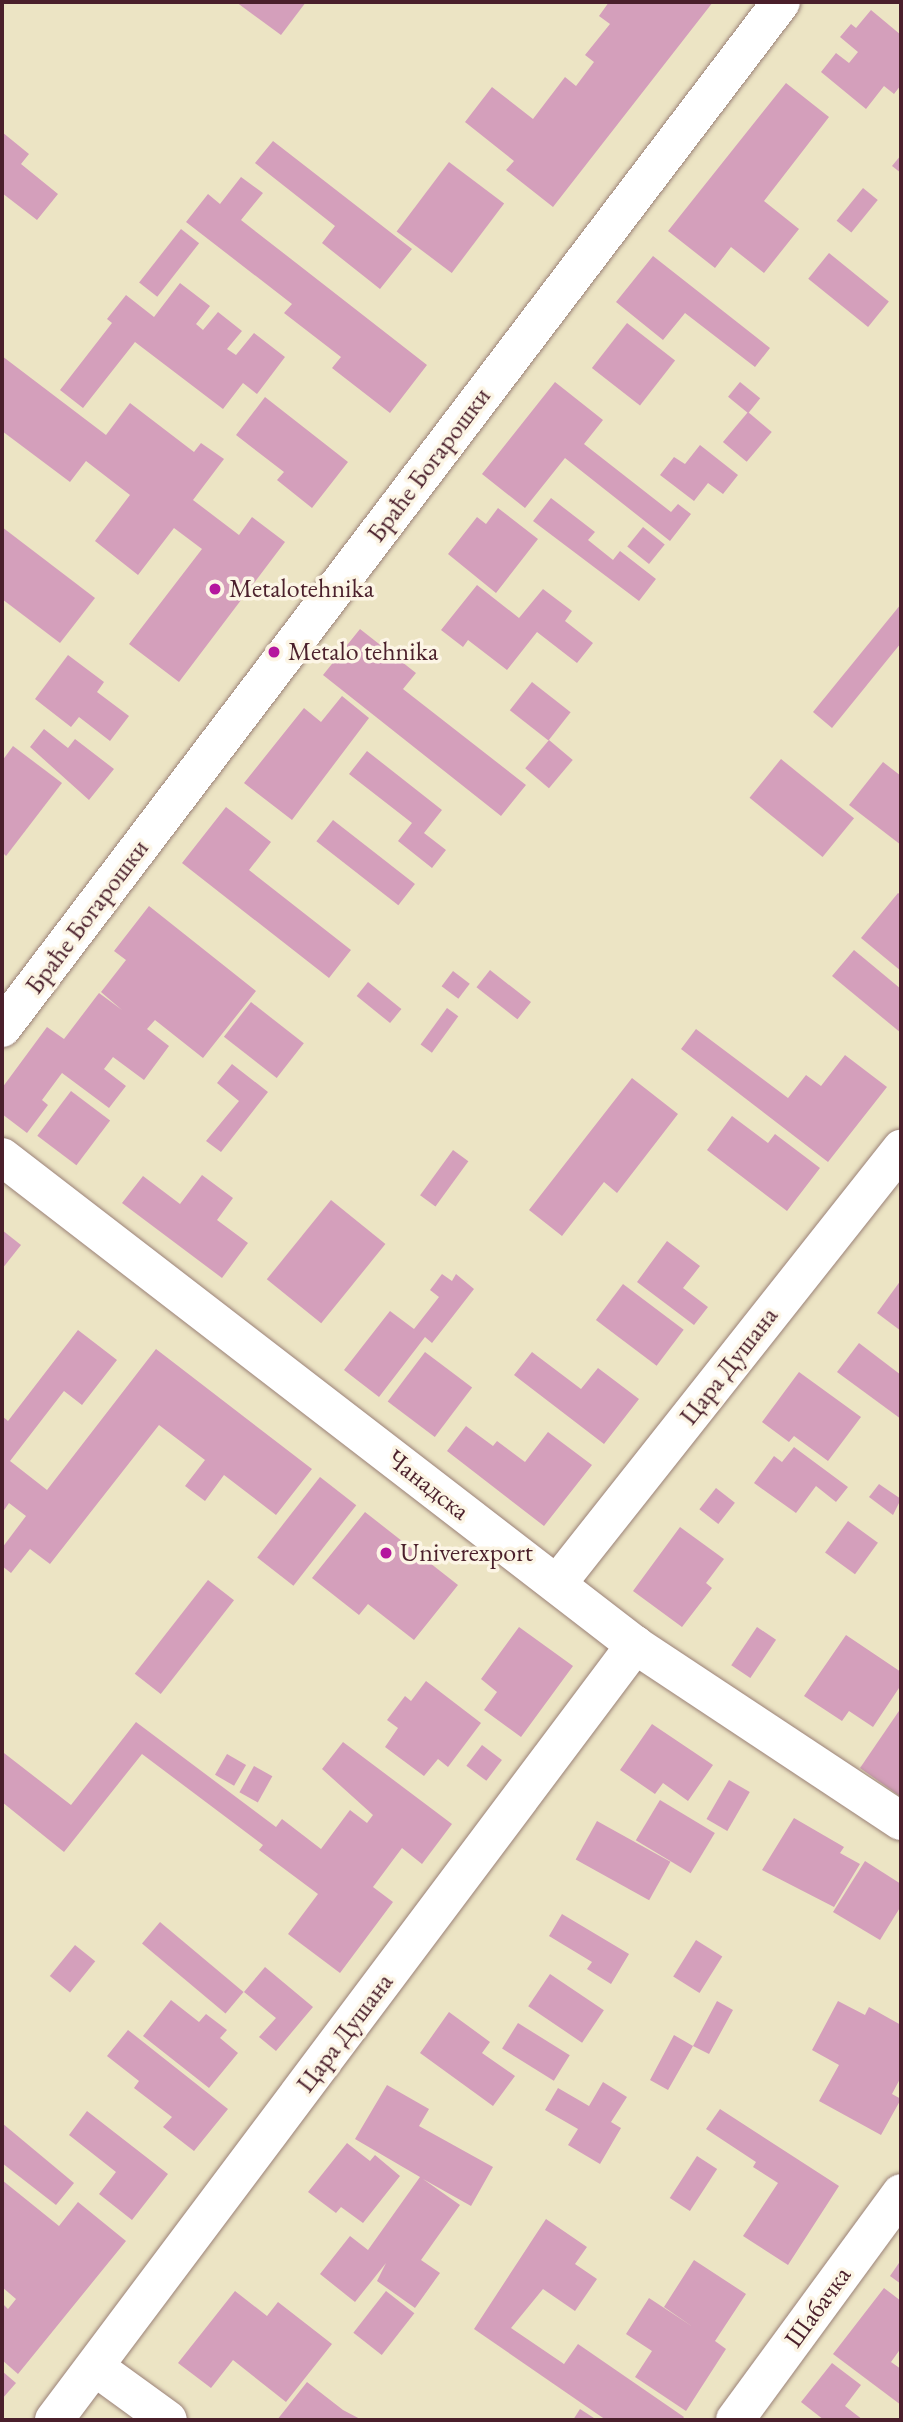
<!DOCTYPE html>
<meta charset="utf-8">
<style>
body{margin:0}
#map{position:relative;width:903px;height:2422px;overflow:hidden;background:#ece4c4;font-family:"EB Garamond",serif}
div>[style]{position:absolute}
.building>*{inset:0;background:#d49fbb;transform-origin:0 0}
.roads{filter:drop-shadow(0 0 2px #9b8278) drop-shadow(0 0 2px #9b8278)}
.minor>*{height:38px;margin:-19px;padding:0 19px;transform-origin:19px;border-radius:19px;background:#fff}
.dots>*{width:19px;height:19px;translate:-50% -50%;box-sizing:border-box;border:4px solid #fcf5e5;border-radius:50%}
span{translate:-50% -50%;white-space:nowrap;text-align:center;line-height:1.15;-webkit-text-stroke:7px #fcf5e5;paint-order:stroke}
.street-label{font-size:26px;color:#4a1f2b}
.poi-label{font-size:26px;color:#4a1f2b}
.left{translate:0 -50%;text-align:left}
.frame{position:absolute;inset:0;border:4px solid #4a1f2b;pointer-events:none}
</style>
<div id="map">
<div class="building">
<i style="clip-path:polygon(236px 2px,306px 2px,281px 35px)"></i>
<i style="clip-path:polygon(609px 2px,713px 2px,553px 207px,506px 170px,514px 161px,465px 122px,492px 87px,533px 119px,565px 77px,576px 86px,594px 62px,585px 55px,610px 24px,599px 16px)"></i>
<i style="clip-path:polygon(871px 10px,901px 35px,901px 85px,894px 94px,884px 86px,866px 109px,821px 72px,836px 53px,849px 63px,858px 52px,840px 37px,851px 24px,856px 28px)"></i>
<i style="clip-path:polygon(786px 83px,829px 117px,764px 201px,799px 229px,764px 273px,731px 247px,715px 268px,668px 231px)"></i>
<i style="clip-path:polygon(2px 132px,29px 154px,21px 164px,58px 194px,37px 220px,2px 193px)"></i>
<i style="clip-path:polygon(273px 141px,412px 249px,380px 289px,322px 243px,335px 226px,255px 163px)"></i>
<i style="clip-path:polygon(901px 155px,901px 173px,892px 166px)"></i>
<i style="left:449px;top:162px;width:69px;height:87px;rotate:37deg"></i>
<i style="clip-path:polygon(241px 177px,263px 193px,241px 220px,427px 365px,390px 413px,332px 368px,341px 357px,284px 313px,292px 304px,186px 222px,208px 194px,220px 204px)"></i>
<i style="left:863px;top:188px;width:19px;height:42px;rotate:39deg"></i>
<i style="left:181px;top:229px;width:23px;height:68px;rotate:38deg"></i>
<i style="left:829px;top:253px;width:77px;height:33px;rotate:39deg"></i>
<i style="clip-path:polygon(653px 256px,770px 348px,755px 367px,685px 313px,663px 340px,616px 302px)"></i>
<i style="clip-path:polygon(180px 283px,210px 306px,196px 324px,203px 330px,218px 312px,242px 331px,227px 349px,236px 355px,254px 333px,285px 357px,257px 394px,243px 383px,223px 409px,135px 342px,83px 408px,60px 390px,112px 323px,107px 319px,126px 295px,154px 317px)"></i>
<i style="left:627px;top:323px;width:61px;height:57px;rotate:38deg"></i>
<i style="clip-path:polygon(2px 356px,106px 435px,130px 403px,194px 452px,201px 443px,224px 459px,193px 500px,239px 535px,252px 517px,285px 542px,179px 682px,129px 644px,202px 549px,174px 528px,138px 575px,95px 541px,130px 495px,86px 461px,70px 482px,2px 431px)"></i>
<i style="clip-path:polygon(555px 382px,603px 420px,584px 444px,671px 512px,678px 504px,691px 514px,670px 541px,565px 458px,525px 508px,482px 474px)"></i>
<i style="left:740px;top:382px;width:26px;height:19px;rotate:39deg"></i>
<i style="clip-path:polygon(265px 397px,348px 462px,312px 508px,277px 480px,284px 472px,236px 435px)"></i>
<i style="left:748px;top:412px;width:31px;height:39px;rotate:40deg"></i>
<i style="clip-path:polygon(700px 445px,738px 475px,723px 494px,708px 483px,694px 501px,660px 475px,674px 457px,685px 464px)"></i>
<i style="clip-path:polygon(551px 498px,595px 532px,588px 540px,613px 560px,620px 551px,656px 579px,639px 601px,533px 521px)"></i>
<i style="clip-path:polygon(498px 508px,538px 539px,496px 593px,448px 554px,477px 517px,486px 524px)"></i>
<i style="clip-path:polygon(2px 527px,95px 598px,60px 643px,2px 599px)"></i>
<i style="left:643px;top:527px;width:28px;height:25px;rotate:39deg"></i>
<i style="clip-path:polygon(477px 585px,519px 618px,543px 589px,572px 611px,565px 621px,593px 643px,577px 663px,537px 632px,507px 670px,468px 640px,463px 647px,441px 630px)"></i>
<i style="clip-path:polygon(901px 604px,901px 643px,832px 728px,813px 712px)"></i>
<i style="clip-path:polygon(360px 629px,416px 673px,403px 689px,526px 785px,501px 816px,323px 675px)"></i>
<i style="clip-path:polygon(68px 655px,104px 682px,97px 692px,129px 716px,110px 741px,79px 717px,71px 727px,35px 699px)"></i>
<i style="left:532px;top:682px;width:49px;height:36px;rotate:38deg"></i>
<i style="clip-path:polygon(342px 696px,369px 718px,292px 820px,244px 783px,304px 708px,321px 722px)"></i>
<i style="clip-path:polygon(44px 729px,68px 748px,75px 739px,114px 769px,89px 800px,30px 747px)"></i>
<i style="left:549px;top:740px;width:31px;height:37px;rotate:40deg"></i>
<i style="clip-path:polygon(13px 746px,62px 783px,6px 856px,2px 852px,2px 761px)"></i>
<i style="clip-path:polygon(367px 751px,442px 810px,424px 833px,446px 850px,432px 868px,398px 841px,412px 823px,349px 774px)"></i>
<i style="left:781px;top:759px;width:94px;height:50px;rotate:39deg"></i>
<i style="clip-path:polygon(883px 762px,901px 776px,901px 845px,849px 805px)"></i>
<i style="clip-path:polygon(226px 807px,271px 842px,249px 870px,351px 950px,329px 978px,182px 863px)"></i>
<i style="left:333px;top:820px;width:104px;height:27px;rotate:38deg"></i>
<i style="clip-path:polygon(898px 893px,901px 895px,901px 971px,861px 938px)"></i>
<i style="clip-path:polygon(149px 906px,256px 991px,203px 1058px,155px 1020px,147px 1029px,169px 1046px,144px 1080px,113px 1057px,104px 1069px,126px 1086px,109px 1108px,62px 1073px,42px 1100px,48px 1105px,27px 1133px,2px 1114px,2px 1088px,47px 1027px,64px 1039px,99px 993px,122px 1010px,101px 992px,126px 960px,114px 951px)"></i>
<i style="clip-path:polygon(854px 950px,901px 989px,901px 1033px,832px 976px)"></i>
<i style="left:490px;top:970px;width:52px;height:22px;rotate:38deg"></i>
<i style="left:453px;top:971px;width:21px;height:19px;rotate:37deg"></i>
<i style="left:368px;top:982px;width:43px;height:18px;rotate:39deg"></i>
<i style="left:251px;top:1002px;width:67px;height:44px;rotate:38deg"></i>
<i style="left:447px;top:1008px;width:14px;height:45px;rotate:36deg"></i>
<i style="clip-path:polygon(696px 1029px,788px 1098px,806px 1075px,821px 1086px,845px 1055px,887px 1087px,828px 1162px,681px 1049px)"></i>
<i style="clip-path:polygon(232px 1064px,268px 1092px,221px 1152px,206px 1141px,239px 1101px,217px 1083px)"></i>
<i style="clip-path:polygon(632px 1078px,678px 1114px,617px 1193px,604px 1182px,562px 1236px,529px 1210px)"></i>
<i style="left:71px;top:1091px;width:49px;height:56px;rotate:37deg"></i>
<i style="clip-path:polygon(732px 1116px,768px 1143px,775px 1134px,820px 1168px,787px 1211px,707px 1150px)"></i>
<i style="left:453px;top:1150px;width:19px;height:56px;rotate:36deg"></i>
<i style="clip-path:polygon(202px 1175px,233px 1198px,217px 1220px,248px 1243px,222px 1278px,122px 1203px,143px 1176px,180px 1204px)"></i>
<i style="left:331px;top:1200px;width:70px;height:102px;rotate:39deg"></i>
<i style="clip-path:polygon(2px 1230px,21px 1245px,2px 1269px)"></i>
<i style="clip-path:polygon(667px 1241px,700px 1266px,683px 1288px,708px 1307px,694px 1325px,637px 1282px)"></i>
<i style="clip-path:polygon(442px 1274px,452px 1281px,456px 1274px,474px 1289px,432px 1343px,425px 1337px,379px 1397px,344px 1370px,390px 1311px,414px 1329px,439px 1297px,430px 1290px)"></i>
<i style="clip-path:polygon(901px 1280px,901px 1331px,877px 1313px)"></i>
<i style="left:623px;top:1284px;width:76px;height:45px;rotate:37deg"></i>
<i style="clip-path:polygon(78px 1330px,117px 1360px,82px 1405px,64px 1391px,10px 1461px,47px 1490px,156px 1349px,312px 1469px,276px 1515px,224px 1475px,205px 1501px,185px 1486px,205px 1460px,159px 1425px,50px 1564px,30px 1549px,11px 1573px,2px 1566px,2px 1548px,26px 1516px,9px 1503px,2px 1513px,2px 1416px,8px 1421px)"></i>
<i style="clip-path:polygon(859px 1343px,901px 1375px,901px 1419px,837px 1372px)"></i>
<i style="left:425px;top:1352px;width:59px;height:62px;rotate:37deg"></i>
<i style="clip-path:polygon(532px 1352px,581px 1389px,598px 1368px,639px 1399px,604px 1444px,514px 1375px)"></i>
<i style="clip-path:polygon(799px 1372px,861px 1417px,828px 1461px,794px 1436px,789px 1442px,762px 1422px)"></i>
<i style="clip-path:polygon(466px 1426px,493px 1446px,497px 1441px,525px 1462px,548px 1432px,592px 1465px,544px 1526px,447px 1451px)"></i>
<i style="clip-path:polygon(794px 1447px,848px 1487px,836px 1502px,816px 1486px,796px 1513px,754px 1483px,774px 1456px,782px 1462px)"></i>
<i style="left:320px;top:1477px;width:46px;height:102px;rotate:38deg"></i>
<i style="clip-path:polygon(879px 1484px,901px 1499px,893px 1515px,869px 1497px)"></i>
<i style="left:716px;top:1488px;width:24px;height:27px;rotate:38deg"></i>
<i style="clip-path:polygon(365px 1512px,458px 1585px,414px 1640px,368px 1604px,359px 1615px,312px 1578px)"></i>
<i style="left:848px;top:1521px;width:37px;height:39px;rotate:36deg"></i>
<i style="clip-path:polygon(680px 1527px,724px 1559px,706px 1583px,712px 1588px,682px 1627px,633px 1591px)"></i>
<i style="left:208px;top:1580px;width:33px;height:119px;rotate:38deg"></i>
<i style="clip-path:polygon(519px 1627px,573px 1666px,521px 1737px,484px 1710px,497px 1692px,481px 1679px)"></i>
<i style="left:757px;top:1627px;width:23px;height:46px;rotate:34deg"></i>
<i style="clip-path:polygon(846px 1635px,901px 1672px,901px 1685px,873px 1727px,849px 1711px,842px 1721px,804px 1696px)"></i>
<i style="clip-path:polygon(426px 1681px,481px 1723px,448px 1767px,438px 1759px,424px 1776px,385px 1747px,398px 1728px,387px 1720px,405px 1696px,411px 1701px)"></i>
<i style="clip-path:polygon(901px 1708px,901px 1797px,860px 1768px)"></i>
<i style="clip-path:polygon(136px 1722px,276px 1827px,282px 1819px,321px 1849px,350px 1810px,367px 1823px,373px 1815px,322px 1769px,343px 1742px,452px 1824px,422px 1864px,402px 1848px,373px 1887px,393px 1902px,340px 1973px,288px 1934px,318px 1894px,259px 1850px,263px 1845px,142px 1754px,64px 1852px,2px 1802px,4px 1753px,71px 1805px)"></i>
<i style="clip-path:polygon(652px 1724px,713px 1765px,688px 1801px,663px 1783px,655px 1794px,620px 1770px)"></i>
<i style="left:482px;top:1745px;width:25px;height:26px;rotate:37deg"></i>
<i style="left:227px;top:1754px;width:22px;height:24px;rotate:30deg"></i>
<i style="left:254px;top:1766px;width:21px;height:30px;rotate:29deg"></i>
<i style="left:729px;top:1780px;width:24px;height:45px;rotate:30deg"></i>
<i style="left:660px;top:1800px;width:64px;height:47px;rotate:31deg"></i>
<i style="clip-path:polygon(794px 1818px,844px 1847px,840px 1853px,860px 1864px,834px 1907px,762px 1870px)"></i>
<i style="left:597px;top:1821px;width:84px;height:44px;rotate:29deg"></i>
<i style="clip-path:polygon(865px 1861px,901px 1884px,901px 1906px,880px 1940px,833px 1912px)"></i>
<i style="clip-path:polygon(562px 1914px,629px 1954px,611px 1984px,587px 1969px,592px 1962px,549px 1936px)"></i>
<i style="left:160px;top:1922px;width:109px;height:28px;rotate:40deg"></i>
<i style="left:696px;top:1940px;width:31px;height:43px;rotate:32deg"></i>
<i style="left:75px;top:1945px;width:26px;height:40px;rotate:39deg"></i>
<i style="clip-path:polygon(265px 1967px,313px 2007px,276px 2051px,259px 2037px,276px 2018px,244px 1992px)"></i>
<i style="left:550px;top:1974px;width:65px;height:39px;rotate:34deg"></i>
<i style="clip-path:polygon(171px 2000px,199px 2022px,206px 2014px,227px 2030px,220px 2038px,238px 2053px,209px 2088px,143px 2036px)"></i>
<i style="clip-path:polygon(717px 2001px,733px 2010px,709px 2054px,693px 2046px,668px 2090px,650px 2080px,674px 2035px,693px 2046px)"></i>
<i style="clip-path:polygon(838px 2001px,865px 2015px,869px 2007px,901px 2025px,901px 2077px,892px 2094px,901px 2099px,881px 2135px,819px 2101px,839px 2065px,812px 2050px)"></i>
<i style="clip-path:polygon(449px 2012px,490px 2042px,482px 2053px,515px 2076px,493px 2106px,420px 2053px)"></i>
<i style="left:518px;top:2023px;width:61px;height:30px;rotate:32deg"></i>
<i style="clip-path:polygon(128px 2030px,228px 2109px,194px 2151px,163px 2127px,172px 2117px,134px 2088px,139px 2081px,107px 2056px)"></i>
<i style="clip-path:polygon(603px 2082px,627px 2097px,611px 2122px,621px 2128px,600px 2164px,568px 2145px,578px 2129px,545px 2110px,558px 2088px,589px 2106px)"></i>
<i style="clip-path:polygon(387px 2085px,429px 2109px,419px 2126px,493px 2167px,471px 2206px,423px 2179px,460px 2205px,421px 2260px,440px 2273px,415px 2308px,377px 2281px,386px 2263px,355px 2302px,320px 2274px,350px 2236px,368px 2250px,420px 2177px,355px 2139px)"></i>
<i style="clip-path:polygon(720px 2109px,839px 2186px,788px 2265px,743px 2236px,778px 2183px,753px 2167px,756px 2162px,706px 2129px)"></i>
<i style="clip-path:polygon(87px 2111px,168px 2174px,132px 2220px,99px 2194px,116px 2172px,69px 2135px)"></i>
<i style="clip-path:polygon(2px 2123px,74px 2183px,56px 2205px,2px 2163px)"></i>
<i style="clip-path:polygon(347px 2143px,370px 2161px,375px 2155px,400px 2176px,363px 2223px,341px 2207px,336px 2213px,308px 2192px)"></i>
<i style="left:697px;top:2156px;width:24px;height:50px;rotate:33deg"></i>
<i style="clip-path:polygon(2px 2180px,59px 2226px,78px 2202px,126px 2241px,18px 2374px,2px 2360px,2px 2303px,8px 2309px,16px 2299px,2px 2287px)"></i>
<i style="clip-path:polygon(546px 2219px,587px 2247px,575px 2264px,597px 2279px,575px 2311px,543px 2289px,511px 2328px,564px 2364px,578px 2344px,684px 2417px,682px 2420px,606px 2420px,474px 2329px)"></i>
<i style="clip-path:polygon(694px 2260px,746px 2294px,715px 2341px,726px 2349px,686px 2411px,635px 2377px,652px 2351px,626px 2334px,649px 2298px,693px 2327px,664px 2307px)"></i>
<i style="clip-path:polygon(901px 2260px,901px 2284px,890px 2276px)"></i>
<i style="clip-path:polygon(884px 2288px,901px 2301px,901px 2348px,891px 2362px,901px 2369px,901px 2405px,833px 2354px)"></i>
<i style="clip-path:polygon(235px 2291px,267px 2316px,278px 2302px,332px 2344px,286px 2402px,233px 2360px,211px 2388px,178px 2363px)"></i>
<i style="left:386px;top:2291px;width:36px;height:53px;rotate:38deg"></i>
<i style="clip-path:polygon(832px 2363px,861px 2385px,845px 2406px,863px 2420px,824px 2420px,801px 2402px)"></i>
<i style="clip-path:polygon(2px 2371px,16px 2383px,2px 2399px)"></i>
<i style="clip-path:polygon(307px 2382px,343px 2410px,362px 2420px,277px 2420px)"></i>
<i style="clip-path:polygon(580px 2409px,597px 2420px,573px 2420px)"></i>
</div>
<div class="roads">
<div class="minor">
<i style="left:2px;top:1028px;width:1288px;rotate:-52.79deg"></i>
<i style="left:2px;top:1157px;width:799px;rotate:37.63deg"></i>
<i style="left:635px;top:1645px;width:319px;rotate:33.5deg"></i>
<i style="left:557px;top:1584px;width:555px;rotate:-51.66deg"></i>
<i style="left:95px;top:2367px;width:90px;rotate:36deg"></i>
<i style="left:54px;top:2420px;width:969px;rotate:-53.14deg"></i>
<i style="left:735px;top:2420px;width:281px;rotate:-53.8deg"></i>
</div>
</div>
<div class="dots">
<i style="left:215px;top:589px;background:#b5179e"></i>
<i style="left:274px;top:652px;background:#b5179e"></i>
<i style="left:386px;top:1553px;background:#b5179e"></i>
</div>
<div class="street-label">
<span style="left:429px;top:465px;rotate:-53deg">Браће Богарошки</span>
<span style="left:87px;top:917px;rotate:-53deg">Браће Богарошки</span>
<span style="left:729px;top:1366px;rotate:-52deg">Цара Душана</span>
<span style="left:428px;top:1485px;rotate:38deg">Чанадска</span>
<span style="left:345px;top:2033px;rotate:-53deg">Цара Душана</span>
<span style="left:818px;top:2307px;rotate:-54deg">Шабачка</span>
</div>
<div class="poi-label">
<span class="left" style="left:229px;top:589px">Metalotehnika</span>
<span class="left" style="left:288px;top:652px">Metalo tehnika</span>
<span class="left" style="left:400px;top:1553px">Univerexport</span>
</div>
<div class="frame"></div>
</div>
